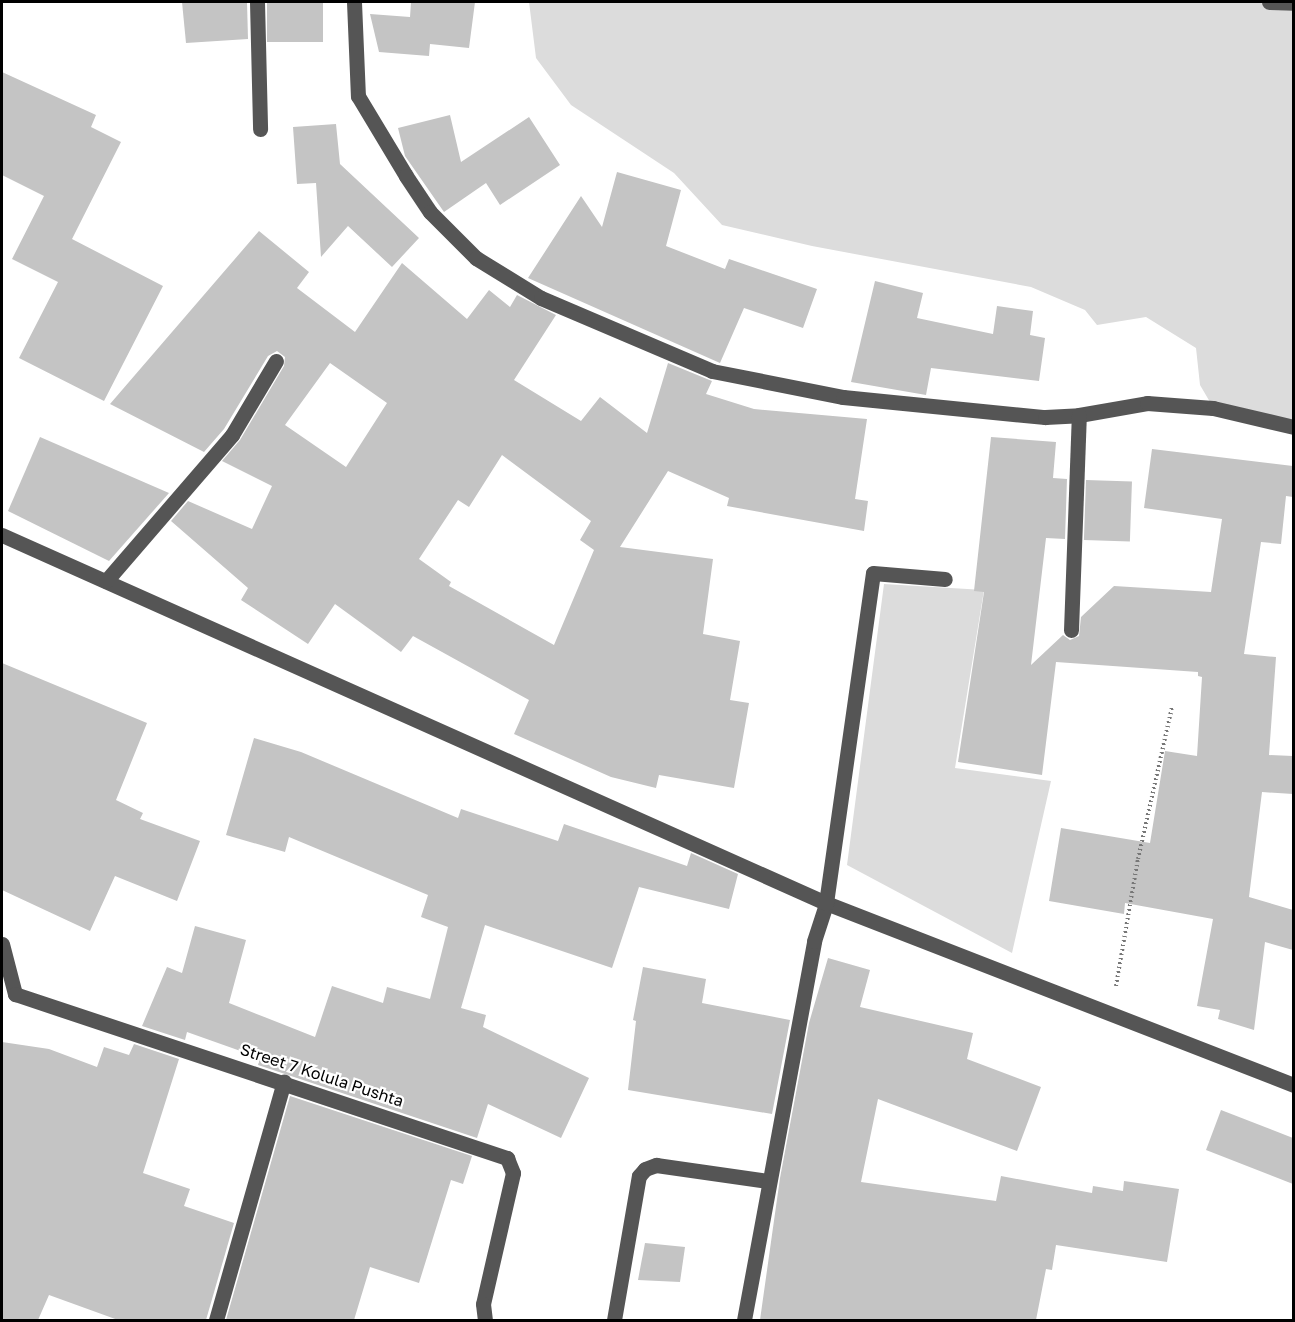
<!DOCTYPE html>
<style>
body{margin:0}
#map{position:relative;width:1295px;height:1322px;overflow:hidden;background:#fff;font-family:"Golos Text",sans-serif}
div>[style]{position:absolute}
.green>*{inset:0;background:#dcdcdc}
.building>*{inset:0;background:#c4c4c4;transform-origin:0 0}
.path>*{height:4px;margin-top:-2px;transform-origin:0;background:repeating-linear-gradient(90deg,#777 0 1.5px,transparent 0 4.5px)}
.minor>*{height:15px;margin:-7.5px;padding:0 7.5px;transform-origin:7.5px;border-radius:7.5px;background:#555}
span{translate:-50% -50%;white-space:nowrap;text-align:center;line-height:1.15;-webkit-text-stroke:4.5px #fff;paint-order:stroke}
.street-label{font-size:16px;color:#000}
.frame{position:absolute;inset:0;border:3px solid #000;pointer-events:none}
</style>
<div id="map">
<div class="green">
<i style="clip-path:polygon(529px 2px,1293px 2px,1293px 423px,1217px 414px,1200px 385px,1196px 348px,1146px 317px,1097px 325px,1085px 310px,1031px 287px,812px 246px,722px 225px,674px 173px,571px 105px,536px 58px)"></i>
<i style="clip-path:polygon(884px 584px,984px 590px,955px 768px,1051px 781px,1012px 953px,847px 865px)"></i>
</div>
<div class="building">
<i style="clip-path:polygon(182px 2px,247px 2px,248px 39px,186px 43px)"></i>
<i style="left:267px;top:2px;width:56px;height:40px"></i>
<i style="clip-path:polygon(411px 2px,475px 2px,469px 48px,430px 44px,429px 56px,379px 52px,370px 14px,410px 17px)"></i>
<i style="clip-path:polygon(2px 72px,96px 115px,91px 127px,121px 142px,72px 239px,163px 286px,104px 401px,19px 358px,58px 282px,12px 259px,44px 196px,2px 175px)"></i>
<i style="clip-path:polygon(450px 115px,461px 162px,529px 117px,560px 165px,500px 205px,486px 183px,444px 212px,405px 156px,398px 128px)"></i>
<i style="clip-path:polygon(336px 124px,340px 164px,419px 238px,392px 267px,348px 226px,321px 257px,316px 183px,297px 184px,293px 127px)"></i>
<i style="clip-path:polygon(617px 172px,681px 190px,666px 246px,725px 269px,729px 259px,817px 289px,803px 328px,744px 308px,720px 363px,528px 278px,581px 196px,602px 227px)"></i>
<i style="clip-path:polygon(evenodd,259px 231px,309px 272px,297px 288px,355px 332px,402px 263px,467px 319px,489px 290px,510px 307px,517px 295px,556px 315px,514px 380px,581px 421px,600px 397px,647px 433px,668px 363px,712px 381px,706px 394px,754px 409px,867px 419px,855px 499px,868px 501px,864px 531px,727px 506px,729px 498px,668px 471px,620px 547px,713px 559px,703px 634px,740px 641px,730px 700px,749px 703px,734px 788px,659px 775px,656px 788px,611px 777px,514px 734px,529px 700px,413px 636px,401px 652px,335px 604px,308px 644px,241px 600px,248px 588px,171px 521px,188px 501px,252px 529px,272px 486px,222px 461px,240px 440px,284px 366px,285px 357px,277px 351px,268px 356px,224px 429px,204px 452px,110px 404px,259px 231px,330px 363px,387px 403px,346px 467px,285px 425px,330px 363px,259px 231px,502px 455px,591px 521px,580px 540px,594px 550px,554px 645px,449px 586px,451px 582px,419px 559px,458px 500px,469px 507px,502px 455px)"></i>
<i style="clip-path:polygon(875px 281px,923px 293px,917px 318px,993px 334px,997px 306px,1033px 311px,1030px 335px,1045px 338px,1039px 381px,931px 368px,926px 395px,851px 382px)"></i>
<i style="clip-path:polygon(40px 437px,169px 493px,109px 561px,8px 511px)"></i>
<i style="clip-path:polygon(991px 437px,1056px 442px,1053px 478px,1067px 479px,1065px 539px,1046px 538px,1031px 665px,1063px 635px,1070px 640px,1079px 636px,1081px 617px,1114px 586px,1211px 592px,1222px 519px,1144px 508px,1152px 449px,1293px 466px,1293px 497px,1286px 496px,1281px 544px,1261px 542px,1244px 654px,1276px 657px,1269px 755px,1293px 756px,1293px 794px,1262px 792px,1249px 897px,1293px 910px,1293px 950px,1265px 942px,1254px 1030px,1218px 1019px,1220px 1010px,1197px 1006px,1213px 919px,1125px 903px,1124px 914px,1049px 901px,1061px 828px,1150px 843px,1165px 751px,1197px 756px,1202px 677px,1198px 676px,1198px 672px,1056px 662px,1042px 775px,958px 762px,984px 592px,974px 591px)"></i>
<i style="left:1086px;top:480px;width:46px;height:60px;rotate:2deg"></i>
<i style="clip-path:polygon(2px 663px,147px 723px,116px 800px,143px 813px,140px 819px,200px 841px,177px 901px,115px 876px,90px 931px,2px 890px)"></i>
<i style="clip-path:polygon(254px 738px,301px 752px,458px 818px,461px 809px,558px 841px,564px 824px,687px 866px,691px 853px,738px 874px,729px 909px,639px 887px,612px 968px,485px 925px,461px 1008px,486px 1015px,483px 1027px,589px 1078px,561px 1138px,488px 1104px,477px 1138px,258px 1065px,260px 1058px,187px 1032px,185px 1040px,142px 1026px,167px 967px,182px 973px,195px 926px,246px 940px,229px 1003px,315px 1037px,332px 986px,383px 1003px,387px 987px,430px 999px,448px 927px,421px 917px,428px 895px,289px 837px,285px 852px,226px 835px)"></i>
<i style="clip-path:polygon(828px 958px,870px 970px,860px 1007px,973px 1033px,967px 1059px,1041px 1087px,1017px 1151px,878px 1099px,861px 1182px,996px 1201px,1001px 1176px,1092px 1193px,1093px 1186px,1123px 1191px,1124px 1181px,1179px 1189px,1167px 1262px,1056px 1245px,1052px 1270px,1046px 1269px,1036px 1320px,760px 1320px,780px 1178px,809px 1023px)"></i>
<i style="clip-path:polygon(643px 967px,706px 979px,702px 1003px,790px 1020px,772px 1114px,628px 1090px,636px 1021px,633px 1020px)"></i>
<i style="clip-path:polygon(2px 1042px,49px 1049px,97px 1067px,104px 1047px,129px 1055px,134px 1044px,179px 1059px,143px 1173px,190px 1189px,184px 1206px,234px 1223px,206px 1320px,118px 1320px,49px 1295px,38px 1320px,2px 1320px)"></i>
<i style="clip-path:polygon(290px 1096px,472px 1156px,463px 1184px,451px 1180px,419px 1283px,370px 1267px,354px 1320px,226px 1320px)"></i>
<i style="clip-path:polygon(1221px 1110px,1293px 1138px,1293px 1184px,1206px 1150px)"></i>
<i style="clip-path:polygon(645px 1243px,685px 1247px,680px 1282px,638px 1280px)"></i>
</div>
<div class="path">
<i style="left:1116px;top:986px;width:129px;rotate:-80.2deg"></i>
<i style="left:1138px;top:859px;width:156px;rotate:-77.4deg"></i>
</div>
<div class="minor">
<i style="left:257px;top:2px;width:127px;rotate:88.6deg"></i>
<i style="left:354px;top:2px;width:94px;rotate:87.6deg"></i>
<i style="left:358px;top:96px;width:93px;rotate:59deg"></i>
<i style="left:406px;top:176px;width:43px;rotate:56.3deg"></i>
<i style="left:430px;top:212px;width:65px;rotate:45deg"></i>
<i style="left:476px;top:258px;width:76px;rotate:31.6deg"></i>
<i style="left:541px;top:298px;width:186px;rotate:23.1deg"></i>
<i style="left:712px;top:371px;width:134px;rotate:11.2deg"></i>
<i style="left:843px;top:397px;width:203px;rotate:5.7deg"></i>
<i style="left:1045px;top:417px;width:34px;rotate:-3deg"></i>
<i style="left:1079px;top:415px;width:69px;rotate:-10deg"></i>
<i style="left:1147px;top:403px;width:66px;rotate:4.3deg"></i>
<i style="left:1213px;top:408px;width:83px;rotate:13.2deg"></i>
<i style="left:1269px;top:2px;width:25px;rotate:2deg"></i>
<i style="left:2px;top:535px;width:902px;rotate:24.07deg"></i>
<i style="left:826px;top:903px;width:502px;rotate:21.25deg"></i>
<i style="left:106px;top:581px;width:193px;rotate:-49.2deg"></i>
<i style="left:232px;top:435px;width:86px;rotate:-59.3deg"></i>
<i style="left:1071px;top:630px;width:215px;rotate:-87.9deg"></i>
<i style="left:2px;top:944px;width:52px;rotate:75.4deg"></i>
<i style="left:15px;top:994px;width:519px;rotate:18.43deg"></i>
<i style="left:507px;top:1158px;width:16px;rotate:68deg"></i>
<i style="left:513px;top:1173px;width:134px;rotate:102.9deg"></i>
<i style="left:483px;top:1304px;width:16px;rotate:83deg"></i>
<i style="left:216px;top:1320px;width:248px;rotate:-74.1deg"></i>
<i style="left:614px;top:1320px;width:146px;rotate:-80.2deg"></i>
<i style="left:639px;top:1176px;width:9px;rotate:-49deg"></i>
<i style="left:645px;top:1169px;width:12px;rotate:-20deg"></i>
<i style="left:656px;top:1165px;width:113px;rotate:8.1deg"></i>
<i style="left:744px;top:1320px;width:385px;rotate:-79.5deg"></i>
<i style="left:814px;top:941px;width:40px;rotate:-72deg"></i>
<i style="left:826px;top:903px;width:333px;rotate:-81.9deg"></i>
<i style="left:873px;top:573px;width:72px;rotate:4.8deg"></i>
</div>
<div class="street-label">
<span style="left:322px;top:1075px;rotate:18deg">Street 7 Kolula Pushta</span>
</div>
<div class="frame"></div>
</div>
